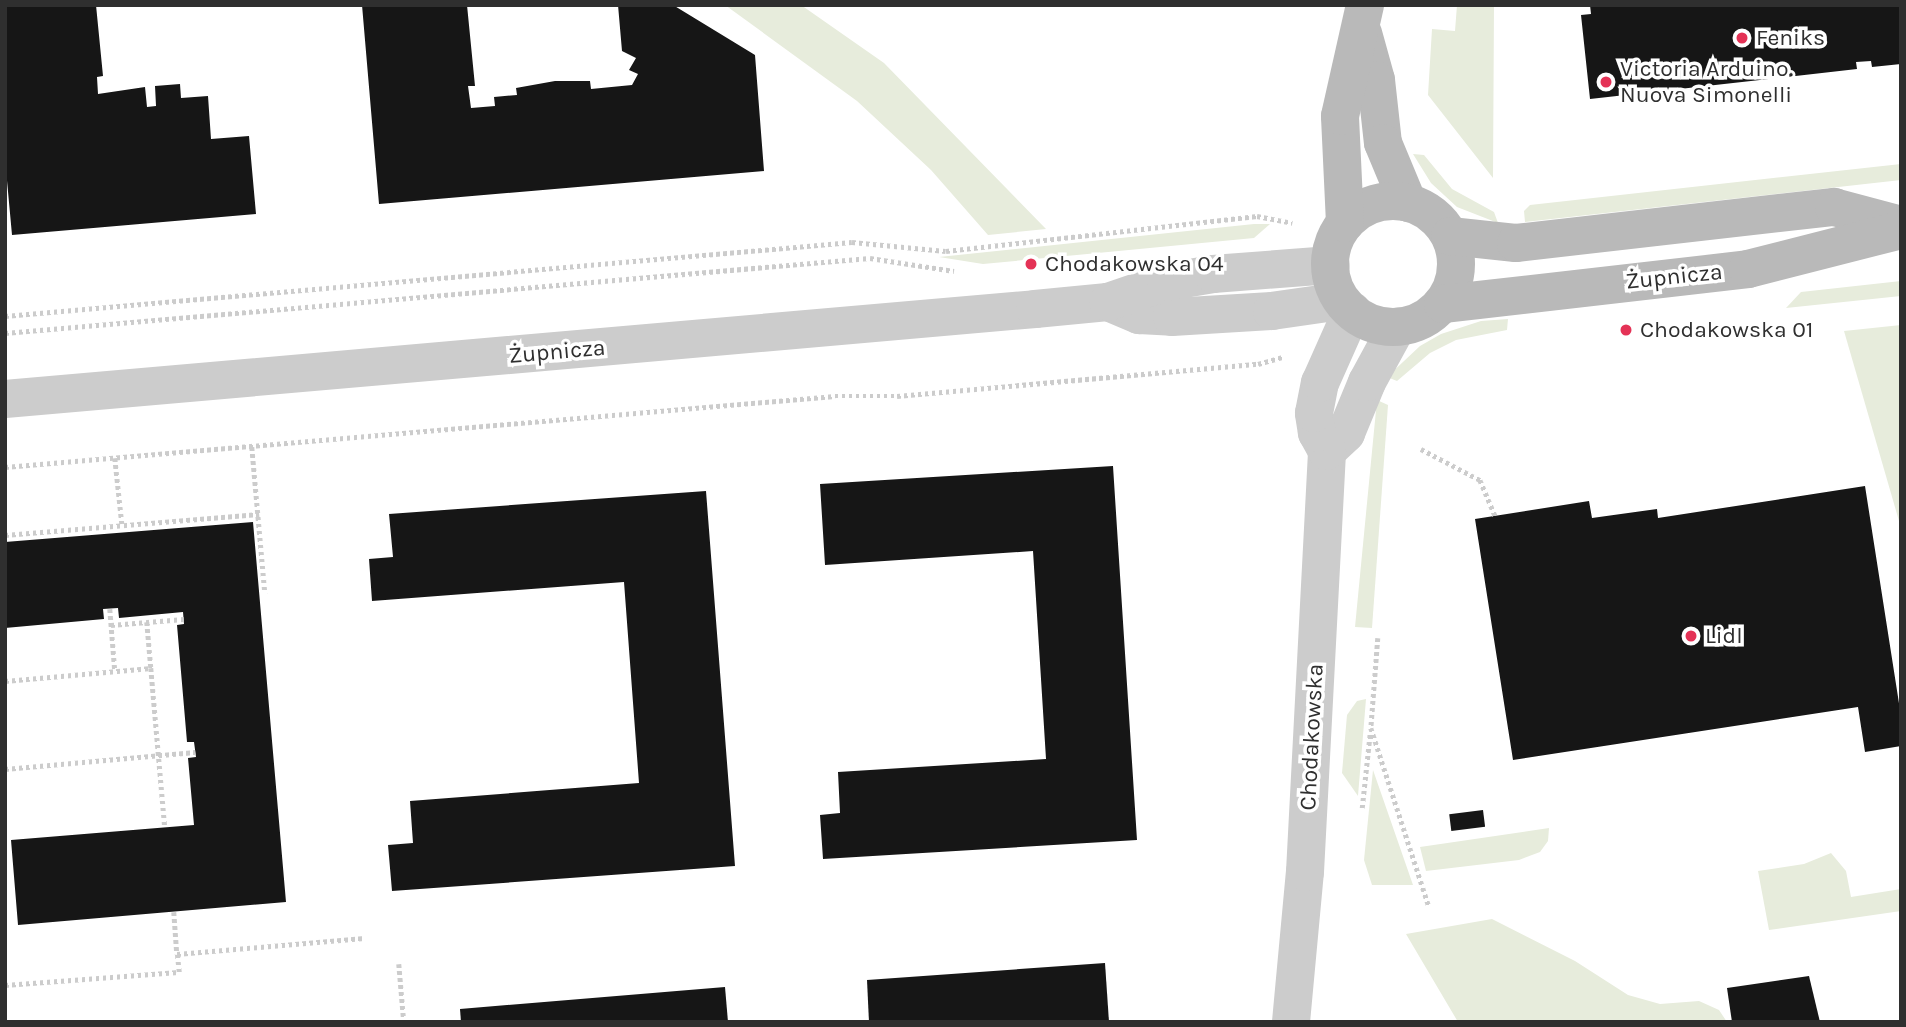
<!DOCTYPE html>
<meta charset="utf-8">
<style>
body{margin:0}
#map{position:relative;width:1906px;height:1027px;overflow:hidden;background:#fff;font-family:Karla,sans-serif}
div>[style]{position:absolute}
.green>*{inset:0;background:#e7ecdc}
.building>*{inset:0;background:#161616;transform-origin:0 0}
.path>*{height:4.5px;margin-top:-2.25px;transform-origin:0;background:repeating-linear-gradient(90deg,#ccc 0 3.5px,transparent 0 7px)}
.street>*{height:38px;margin:-19px;padding:0 19px;transform-origin:19px;border-radius:19px;background:#ccc}
.secondary>*{height:38px;margin:-19px;padding:0 19px;transform-origin:19px;border-radius:19px;background:#b9b9b9}
.secondary>.ring{margin:-19px;padding:0;box-sizing:content-box;background:none;border:38px solid #b9b9b9;border-radius:50%}
.dots>*{width:19px;height:19px;translate:-50% -50%;box-sizing:border-box;border:4px solid #fff;border-radius:50%}
span{translate:-50% -50%;white-space:nowrap;text-align:center;line-height:1.15;-webkit-text-stroke:7px #fff;paint-order:stroke}
.poi-label{font-size:23px;color:#2f2f2f}
.left{translate:0 -50%;text-align:left}
.street-label{font-size:23px;color:#2f2f2f}
.frame{position:absolute;inset:0;border:7px solid #2f2f2f;pointer-events:none}
</style>
<div id="map">
<div class="green">
<i style="clip-path:polygon(725px 5px,801px 5px,884px 63px,1046px 229px,988px 235px,931px 170px,857px 101px)"></i>
<i style="clip-path:polygon(1457px 5px,1494px 5px,1493px 178px,1428px 95px,1432px 29px,1455px 31px)"></i>
<i style="clip-path:polygon(1413px 154px,1424px 155px,1452px 189px,1494px 212px,1498px 223px,1457px 207px,1431px 183px)"></i>
<i style="clip-path:polygon(1901px 164px,1901px 180px,1525px 222px,1524px 211px,1530px 205px)"></i>
<i style="clip-path:polygon(1254px 224px,1270px 224px,1254px 238px,983px 264px,939px 257px)"></i>
<i style="clip-path:polygon(1901px 281px,1901px 296px,1786px 308px,1801px 292px)"></i>
<i style="clip-path:polygon(1508px 319px,1507px 330px,1456px 340px,1430px 353px,1397px 381px,1387px 377px,1420px 346px,1441px 334px,1481px 321px)"></i>
<i style="clip-path:polygon(1901px 325px,1901px 520px,1899px 521px,1844px 331px)"></i>
<i style="clip-path:polygon(1377px 400px,1388px 405px,1372px 628px,1355px 627px)"></i>
<i style="clip-path:polygon(1366px 699px,1358px 796px,1342px 773px,1347px 715px,1357px 701px)"></i>
<i style="clip-path:polygon(1373px 770px,1413px 885px,1372px 885px,1364px 860px)"></i>
<i style="clip-path:polygon(1549px 828px,1548px 841px,1540px 852px,1519px 860px,1426px 871px,1420px 847px)"></i>
<i style="clip-path:polygon(1831px 853px,1846px 871px,1851px 897px,1901px 889px,1901px 911px,1769px 930px,1758px 871px,1804px 864px)"></i>
<i style="clip-path:polygon(1492px 919px,1575px 961px,1628px 995px,1660px 1004px,1699px 1001px,1719px 1010px,1727px 1022px,1458px 1022px,1406px 934px)"></i>
</div>
<div class="building">
<i style="clip-path:polygon(5px 5px,96px 5px,103px 76px,97px 77px,98px 94px,145px 87px,147px 107px,156px 106px,155px 86px,180px 84px,181px 98px,208px 96px,211px 139px,249px 136px,256px 214px,12px 235px,5px 159px)"></i>
<i style="clip-path:polygon(362px 5px,467px 5px,475px 86px,468px 86px,471px 108px,495px 106px,494px 97px,517px 95px,516px 88px,555px 81px,590px 81px,591px 89px,632px 85px,638px 74px,629px 70px,636px 58px,622px 51px,618px 5px,673px 5px,755px 55px,764px 171px,379px 204px)"></i>
<i style="clip-path:polygon(1590px 5px,1901px 5px,1901px 64px,1872px 67px,1871px 61px,1856px 62px,1857px 69px,1590px 99px,1581px 15px,1591px 14px)"></i>
<i style="clip-path:polygon(1113px 466px,1137px 840px,823px 859px,820px 815px,840px 813px,838px 772px,1046px 759px,1033px 551px,825px 565px,820px 484px)"></i>
<i style="clip-path:polygon(1865px 486px,1901px 716px,1901px 746px,1865px 752px,1858px 707px,1513px 760px,1475px 519px,1589px 501px,1592px 518px,1657px 509px,1658px 518px)"></i>
<i style="clip-path:polygon(706px 491px,735px 866px,392px 891px,388px 845px,413px 843px,410px 801px,639px 783px,624px 582px,372px 601px,369px 559px,393px 557px,389px 514px)"></i>
<i style="clip-path:polygon(253px 522px,286px 902px,18px 925px,11px 840px,194px 825px,188px 758px,196px 757px,194px 742px,187px 742px,177px 625px,184px 624px,183px 612px,119px 618px,118px 608px,103px 609px,104px 619px,5px 628px,5px 542px)"></i>
<i style="left:1483px;top:810px;width:17px;height:34px;rotate:83deg"></i>
<i style="clip-path:polygon(1105px 963px,1109px 1022px,869px 1022px,867px 980px)"></i>
<i style="clip-path:polygon(1809px 976px,1820px 1022px,1732px 1022px,1727px 988px)"></i>
<i style="clip-path:polygon(725px 987px,728px 1022px,461px 1022px,460px 1009px)"></i>
</div>
<div class="path">
<i style="left:5px;top:316px;width:850px;rotate:-4.99deg"></i>
<i style="left:852px;top:242px;width:94px;rotate:5.5deg"></i>
<i style="left:946px;top:251px;width:313px;rotate:-6.4deg"></i>
<i style="left:1257px;top:216px;width:36px;rotate:11deg"></i>
<i style="left:5px;top:333px;width:868px;rotate:-4.96deg"></i>
<i style="left:870px;top:258px;width:85px;rotate:8.8deg"></i>
<i style="left:252px;top:447px;width:147px;rotate:84.9deg"></i>
<i style="left:1421px;top:449px;width:67px;rotate:27.7deg"></i>
<i style="left:1480px;top:480px;width:39px;rotate:67deg"></i>
<i style="left:115px;top:458px;width:66px;rotate:83.9deg"></i>
<i style="left:5px;top:467px;width:833px;rotate:-4.89deg"></i>
<i style="left:835px;top:396px;width:62px"></i>
<i style="left:897px;top:396px;width:362px;rotate:-5.1deg"></i>
<i style="left:1258px;top:364px;width:26px;rotate:-16deg"></i>
<i style="left:5px;top:535px;width:255px;rotate:-4.7deg"></i>
<i style="left:110px;top:609px;width:62px;rotate:85.4deg"></i>
<i style="left:147px;top:622px;width:46px;rotate:85deg"></i>
<i style="left:111px;top:625px;width:73px;rotate:-4.7deg"></i>
<i style="left:1378px;top:638px;width:90px;rotate:94.4deg"></i>
<i style="left:1371px;top:728px;width:187px;rotate:72deg"></i>
<i style="left:5px;top:681px;width:147px;rotate:-5.1deg"></i>
<i style="left:151px;top:668px;width:160px;rotate:85deg"></i>
<i style="left:5px;top:769px;width:191px;rotate:-5.1deg"></i>
<i style="left:1362px;top:808px;width:75px;rotate:-83.9deg"></i>
<i style="left:174px;top:912px;width:42px;rotate:85.9deg"></i>
<i style="left:399px;top:964px;width:58px;rotate:85.1deg"></i>
<i style="left:5px;top:985px;width:174px;rotate:-4.3deg"></i>
<i style="left:179px;top:972px;width:18px;rotate:-96deg"></i>
<i style="left:177px;top:954px;width:188px;rotate:-4.9deg"></i>
</div>
<div class="street">
<i style="left:1108px;top:302px;width:34px;rotate:23deg"></i>
<i style="left:1139px;top:315px;width:33px;rotate:3deg"></i>
<i style="left:1172px;top:317px;width:100px;rotate:-3.4deg"></i>
<i style="left:1272px;top:311px;width:70px;rotate:-8.2deg"></i>
<i style="left:5px;top:399px;width:1034px;rotate:-4.99deg"></i>
<i style="left:1035px;top:309px;width:73px;rotate:-5.5deg"></i>
<i style="left:1108px;top:302px;width:61px;rotate:-19deg"></i>
<i style="left:1166px;top:282px;width:48px;rotate:-9.7deg"></i>
<i style="left:1213px;top:274px;width:118px;rotate:-4.4deg"></i>
<i style="left:1327px;top:451px;width:26px;rotate:-43deg"></i>
<i style="left:1346px;top:433px;width:55px;rotate:-67.6deg"></i>
<i style="left:1367px;top:382px;width:63px;rotate:-61.4deg"></i>
<i style="left:1291px;top:1022px;width:151px;rotate:-84.7deg"></i>
<i style="left:1305px;top:872px;width:422px;rotate:-87deg"></i>
<i style="left:1327px;top:451px;width:21px;rotate:-119deg"></i>
<i style="left:1317px;top:433px;width:20px;rotate:-99deg"></i>
<i style="left:1314px;top:413px;width:31px;rotate:-79deg"></i>
<i style="left:1320px;top:383px;width:79px;rotate:-66deg"></i>
</div>
<div class="secondary">
<i style="left:1363px;top:33px;width:49px;rotate:74.5deg"></i>
<i style="left:1376px;top:80px;width:63px;rotate:83.7deg"></i>
<i style="left:1383px;top:143px;width:65px;rotate:67.4deg"></i>
<i class="ring" style="left:1330px;top:201px;width:88px;height:88px"></i>
<i style="left:1345px;top:223px;width:107px;rotate:-92.7deg"></i>
<i style="left:1340px;top:116px;width:114px;rotate:-77.3deg"></i>
<i style="left:1450px;top:236px;width:66px;rotate:6.1deg"></i>
<i style="left:1516px;top:243px;width:320px;rotate:-6.5deg"></i>
<i style="left:1834px;top:207px;width:69px;rotate:15deg"></i>
<i style="left:1443px;top:304px;width:307px;rotate:-6.5deg"></i>
<i style="left:1748px;top:269px;width:158px;rotate:-14.3deg"></i>
</div>
<div class="dots">
<i style="left:1742px;top:38px;background:#e43256"></i>
<i style="left:1606px;top:82px;background:#e43256"></i>
<i style="left:1031px;top:264px;background:#e43256"></i>
<i style="left:1626px;top:330px;background:#e43256"></i>
<i style="left:1691px;top:636px;background:#e43256"></i>
</div>
<div class="poi-label">
<span class="left" style="left:1756px;top:38px">Feniks</span>
<span class="left" style="left:1620px;top:82px">Victoria Arduino.<br>Nuova Simonelli</span>
<span class="left" style="left:1045px;top:264px">Chodakowska 04</span>
<span class="left" style="left:1640px;top:330px">Chodakowska 01</span>
<span class="left" style="left:1705px;top:636px">Lidl</span>
</div>
<div class="street-label">
<span style="left:1674px;top:277px;rotate:-6deg">Żupnicza</span>
<span style="left:557px;top:352px;rotate:-5deg">Żupnicza</span>
<span style="left:1312px;top:737px;rotate:-87deg">Chodakowska</span>
</div>
<div class="frame"></div>
</div>
